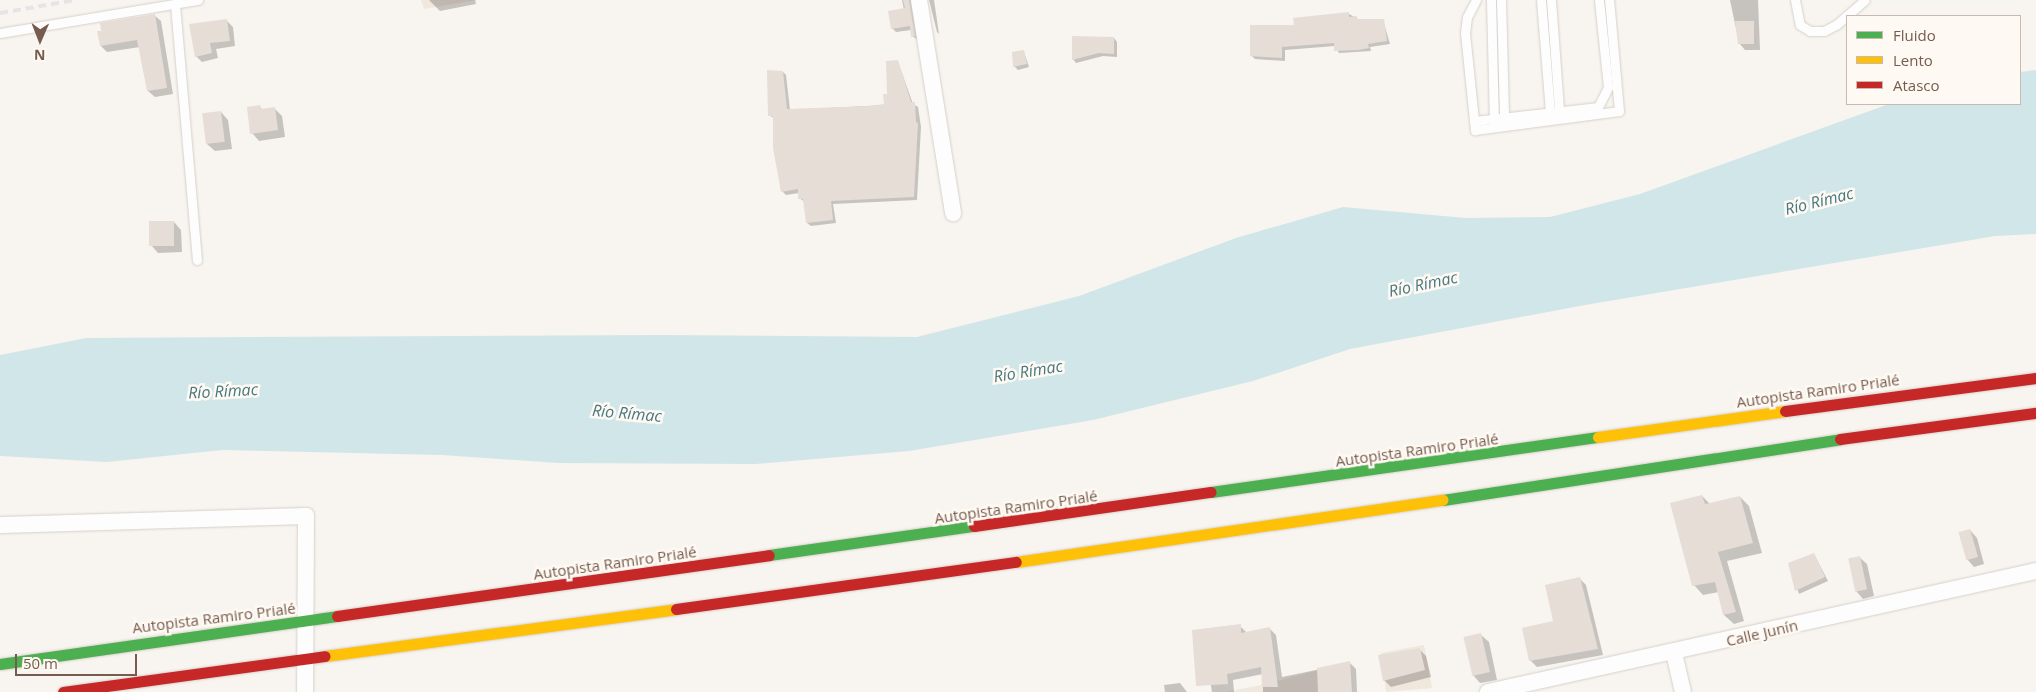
<!DOCTYPE html>
<meta charset="utf-8">
<style>
body{margin:0}
#map{position:relative;width:2036px;height:692px;overflow:hidden;background:#f8f4ef;font-family:"Open Sans",sans-serif}
div>[style]{position:absolute}
.residential>*{inset:0;background:#f0e7dd}
.water>*{inset:0;background:#d1e6e8}
.shadow>*{inset:0;background:#0003}
.building>*{inset:0;background:#e5ddd6;transform-origin:0 0}
.roads{filter:drop-shadow(0 0 1px #d6d0ca) drop-shadow(0 0 1px #d6d0ca)}
.lane>*{height:9px;margin:-4.5px;padding:0 4.5px;transform-origin:4.5px;border-radius:4.5px;background:#fefdfd}
.street>*{height:16px;margin:-8px;padding:0 8px;transform-origin:8px;border-radius:8px;background:#fefdfd}
.fast>*{height:11px;margin:-5.5px;padding:0 5.5px;transform-origin:5.5px;border-radius:5.5px;background:#4caf50}
.slow>*{height:11px;margin:-5.5px;padding:0 5.5px;transform-origin:5.5px;border-radius:5.5px;background:#ffc107}
.jam>*{height:11px;margin:-5.5px;padding:0 5.5px;transform-origin:5.5px;border-radius:5.5px;background:#c62828}
.rail>*{height:4px;margin-top:-2px;transform-origin:0;background:repeating-linear-gradient(90deg,#e6e4e6 0 8px,transparent 0 13px)}
span{translate:-50% -50%;white-space:nowrap;text-align:center;line-height:1.15;-webkit-text-stroke:5px #fef9f2;paint-order:stroke}
.street-label{font-size:15px;color:#765c4f}
.water-label{font-size:16px;color:#467881;font-style:italic}
.legend{position:absolute;left:1846px;top:15px;width:175px;height:90px;box-sizing:border-box;background:#fef9f2;border:1px solid #c8bab1;margin:0;padding:6px 9px;list-style:none;font-size:15px;color:#765c4f}
.legend li{display:flex;align-items:center;gap:10px;height:25px}
.legend b{width:25px;border:1px solid #c8bab1}
.north{position:absolute;left:15px;top:15px;width:50px;height:50px;-webkit-text-stroke:4px #fef9f2;paint-order:stroke;rotate:181deg;font-size:14px;font-weight:700;line-height:20px;text-align:center;color:#765c4f}
.north::after{content:'';display:block;margin:auto;width:18px;height:22px;background:#765c4f;clip-path:polygon(50% 0,100% 100%,50% 72%,0 100%)}
.scale{position:absolute;left:15px;top:654px;width:122px;height:22px;box-sizing:border-box;border:2px solid #765c4f;border-top:0;padding-left:6px;font-size:15px;line-height:18px;white-space:nowrap;color:#765c4f;-webkit-text-stroke:4px #fef9f2;paint-order:stroke}
</style>
<div id="map">
<div class="residential">
<i style="clip-path:polygon(421px 0,478px 0,424px 9px)"></i>
<i style="clip-path:polygon(1424px 645px,1432px 688px,1386px 692px,1381px 653px)"></i>
<i style="clip-path:polygon(1341px 664px,1343px 692px,1226px 692px,1261px 685px)"></i>
</div>
<div class="water">
<i style="clip-path:polygon(2036px 70px,2036px 234px,1995px 236px,1585px 305px,1350px 349px,1253px 381px,1093px 420px,909px 451px,756px 464px,558px 463px,442px 455px,222px 450px,107px 462px,0 456px,0 355px,86px 338px,660px 335px,917px 337px,1079px 296px,1236px 238px,1343px 207px,1466px 218px,1550px 217px,1640px 194px,1889px 104px,2020px 104px,2020px 72px)"></i>
</div>
<div class="shadow">
<i style="clip-path:polygon(429px 0,475px 0,476px 4px,440px 11px)"></i>
<i style="clip-path:polygon(902px 0,914px 0,918px 40px,912px 36px,911px 30px,896px 32px,892px 28px,904px 10px)"></i>
<i style="clip-path:polygon(929px 0,934px 0,939px 34px,937px 32px)"></i>
<i style="clip-path:polygon(1730px 0,1758px 0,1760px 50px,1745px 50px,1739px 43px)"></i>
<i style="clip-path:polygon(1349px 14px,1360px 20px,1383px 20px,1390px 44px,1370px 47px,1371px 51px,1339px 53px,1335px 46px,1285px 50px,1285px 61px,1255px 59px,1252px 56px,1295px 26px)"></i>
<i style="clip-path:polygon(154px 15px,161px 21px,173px 94px,155px 97px,148px 91px,140px 47px,107px 52px,101px 46px,101px 24px)"></i>
<i style="clip-path:polygon(227px 21px,233px 27px,235px 46px,216px 49px,218px 58px,202px 62px,196px 56px)"></i>
<i style="clip-path:polygon(1114px 38px,1117px 42px,1117px 57px,1103px 56px,1076px 63px,1073px 59px)"></i>
<i style="clip-path:polygon(1024px 52px,1029px 67px,1018px 70px,1014px 66px)"></i>
<i style="clip-path:polygon(898px 62px,913px 104px,918px 107px,921px 127px,917px 200px,833px 204px,836px 223px,811px 226px,807px 223px,805px 202px,799px 198px,799px 193px,786px 195px,782px 191px,774px 118px,769px 115px,783px 72px,786px 75px,790px 110px,885px 105px)"></i>
<i style="clip-path:polygon(260px 107px,263px 110px,274px 108px,282px 116px,285px 137px,259px 141px,252px 133px)"></i>
<i style="clip-path:polygon(221px 112px,228px 120px,232px 149px,215px 151px,207px 144px)"></i>
<i style="clip-path:polygon(174px 222px,181px 230px,182px 252px,158px 253px,151px 245px)"></i>
<i style="clip-path:polygon(1702px 496px,1710px 504px,1740px 497px,1749px 506px,1762px 553px,1727px 561px,1744px 621px,1734px 624px,1724px 615px,1719px 592px,1703px 595px,1694px 585px)"></i>
<i style="clip-path:polygon(1970px 530px,1977px 538px,1984px 564px,1974px 567px,1967px 559px)"></i>
<i style="clip-path:polygon(1814px 554px,1828px 581px,1799px 594px,1789px 564px)"></i>
<i style="clip-path:polygon(1859px 557px,1867px 564px,1874px 596px,1863px 599px,1856px 591px)"></i>
<i style="clip-path:polygon(1580px 579px,1586px 585px,1603px 655px,1537px 667px,1530px 660px)"></i>
<i style="clip-path:polygon(1240px 626px,1247px 633px,1270px 629px,1276px 635px,1282px 677px,1350px 663px,1356px 669px,1357px 692px,1263px 692px,1263px 674px,1233px 680px,1234px 692px,1212px 692px,1205px 651px)"></i>
<i style="clip-path:polygon(1481px 635px,1489px 642px,1497px 680px,1480px 683px,1473px 675px)"></i>
<i style="clip-path:polygon(1419px 649px,1426px 656px,1431px 677px,1391px 687px,1384px 680px)"></i>
<i style="clip-path:polygon(1180px 683px,1187px 692px,1165px 692px,1164px 685px)"></i>
</div>
<div class="building">
<i style="clip-path:polygon(903px 0,909px 0,915px 36px,911px 37px,910px 26px,891px 29px,888px 11px,905px 8px)"></i>
<i style="clip-path:polygon(1349px 12px,1349px 17px,1357px 16px,1357px 19px,1384px 19px,1387px 41px,1368px 44px,1369px 48px,1358px 50px,1334px 51px,1334px 43px,1282px 47px,1282px 58px,1250px 56px,1250px 25px,1294px 25px,1293px 18px)"></i>
<i style="clip-path:polygon(155px 14px,167px 88px,147px 91px,137px 40px,100px 46px,97px 31px,101px 31px,100px 23px)"></i>
<i style="clip-path:polygon(227px 19px,230px 41px,210px 43px,212px 53px,195px 57px,189px 24px)"></i>
<i style="clip-path:polygon(1735px 21px,1754px 21px,1754px 44px,1738px 44px)"></i>
<i style="clip-path:polygon(1072px 36px,1114px 37px,1114px 54px,1099px 53px,1072px 60px)"></i>
<i style="clip-path:polygon(1024px 50px,1027px 64px,1013px 67px,1012px 52px)"></i>
<i style="clip-path:polygon(898px 60px,911px 102px,915px 102px,916px 122px,918px 123px,914px 197px,831px 201px,833px 220px,806px 223px,803px 199px,798px 199px,798px 189px,781px 192px,773px 148px,773px 116px,768px 116px,767px 70px,783px 71px,787px 109px,870px 106px,884px 104px,883px 94px,887px 94px,886px 61px)"></i>
<i style="clip-path:polygon(260px 105px,261px 109px,275px 107px,278px 130px,250px 134px,247px 107px)"></i>
<i style="left:221px;top:111px;width:31px;height:19px;rotate:83deg"></i>
<i style="left:149px;top:221px;width:25px;height:25px"></i>
<i style="clip-path:polygon(1702px 495px,1705px 504px,1740px 496px,1753px 543px,1718px 552px,1736px 612px,1723px 615px,1715px 582px,1692px 586px,1670px 503px)"></i>
<i style="left:1970px;top:529px;width:29px;height:12px;rotate:74deg"></i>
<i style="clip-path:polygon(1814px 553px,1825px 577px,1795px 591px,1788px 563px)"></i>
<i style="left:1860px;top:556px;width:34px;height:12px;rotate:78deg"></i>
<i style="clip-path:polygon(1580px 577px,1598px 649px,1529px 661px,1522px 628px,1553px 621px,1545px 585px)"></i>
<i style="clip-path:polygon(1241px 624px,1241px 633px,1270px 627px,1278px 687px,1262px 687px,1261px 667px,1227px 674px,1228px 684px,1196px 686px,1192px 630px)"></i>
<i style="left:1481px;top:633px;width:40px;height:18px;rotate:77deg"></i>
<i style="clip-path:polygon(1420px 648px,1425px 670px,1383px 681px,1378px 655px)"></i>
<i style="clip-path:polygon(1350px 661px,1352px 692px,1318px 692px,1317px 668px)"></i>
</div>
<div class="roads">
<div class="lane">
<i style="left:1476px;top:0;width:19px;rotate:118deg"></i>
<i style="left:1467px;top:17px;width:16px;rotate:97deg"></i>
<i style="left:1465px;top:33px;width:98px;rotate:84.1deg"></i>
<i style="left:1475px;top:130px;width:145px;rotate:-7.5deg"></i>
<i style="left:1619px;top:111px;width:111px;rotate:-95.1deg"></i>
<i style="left:1491px;top:0;width:119px;rotate:88.6deg"></i>
<i style="left:1501px;top:0;width:118px;rotate:88.5deg"></i>
<i style="left:1541px;top:0;width:112px;rotate:85.4deg"></i>
<i style="left:1551px;top:0;width:110px;rotate:85.8deg"></i>
<i style="left:1795px;top:0;width:25px;rotate:79deg"></i>
<i style="left:1800px;top:25px;width:12px;rotate:31deg"></i>
<i style="left:1810px;top:31px;width:14px"></i>
<i style="left:1824px;top:31px;width:13px;rotate:-27deg"></i>
<i style="left:1836px;top:25px;width:38px;rotate:-41deg"></i>
<i style="left:175px;top:4px;width:257px;rotate:85.1deg"></i>
<i style="left:0;top:33px;width:201px;rotate:-9.5deg"></i>
<i style="left:1474px;top:121px;width:125px;rotate:-6.4deg"></i>
<i style="left:1598px;top:107px;width:22px;rotate:-63deg"></i>
<i style="left:1608px;top:87px;width:87px;rotate:-95.9deg"></i>
</div>
<div class="street">
<i style="left:919px;top:0;width:216px;rotate:80.9deg"></i>
<i style="left:0;top:525px;width:306px;rotate:-1.7deg"></i>
<i style="left:306px;top:516px;width:176px;rotate:90.3deg"></i>
<i style="left:1674px;top:653px;width:40px;rotate:77deg"></i>
<i style="left:1488px;top:692px;width:561px;rotate:-12.45deg"></i>
</div>
<div class="fast">
<i style="left:1211px;top:492px;width:391px;rotate:-8.1deg"></i>
<i style="left:1443px;top:500px;width:402px;rotate:-8.7deg"></i>
<i style="left:769px;top:555px;width:207px;rotate:-8.1deg"></i>
<i style="left:0;top:664px;width:340px;rotate:-8.1deg"></i>
</div>
<div class="slow">
<i style="left:1598px;top:437px;width:189px;rotate:-7.9deg"></i>
<i style="left:1016px;top:562px;width:431px;rotate:-8.3deg"></i>
<i style="left:325px;top:656px;width:354px;rotate:-7.6deg"></i>
</div>
<div class="jam">
<i style="left:1785px;top:411px;width:253px;rotate:-7.5deg"></i>
<i style="left:1840px;top:439px;width:198px;rotate:-7.6deg"></i>
<i style="left:974px;top:526px;width:239px;rotate:-8.2deg"></i>
<i style="left:676px;top:609px;width:343px;rotate:-7.9deg"></i>
<i style="left:337px;top:616px;width:436px;rotate:-8deg"></i>
<i style="left:63px;top:692px;width:264px;rotate:-7.8deg"></i>
</div>
</div>
<div class="rail">
<i style="left:0;top:13px;width:76px;rotate:-9.8deg"></i>
</div>
<div class="street-label">
<span style="left:1818px;top:391px;rotate:-8deg">Autopista Ramiro Prialé</span>
<span style="left:1417px;top:450px;rotate:-8deg">Autopista Ramiro Prialé</span>
<span style="left:1016px;top:507px;rotate:-8deg">Autopista Ramiro Prialé</span>
<span style="left:615px;top:563px;rotate:-8deg">Autopista Ramiro Prialé</span>
<span style="left:214px;top:618px;rotate:-7deg">Autopista Ramiro Prialé</span>
<span style="left:1762px;top:633px;rotate:-13deg">Calle Junín</span>
</div>
<div class="water-label">
<span style="left:1819px;top:201px;rotate:-14deg">Río Rímac</span>
<span style="left:1423px;top:284px;rotate:-12deg">Río Rímac</span>
<span style="left:1028px;top:371px;rotate:-9deg">Río Rímac</span>
<span style="left:223px;top:391px;rotate:-3deg">Río Rímac</span>
<span style="left:627px;top:413px;rotate:5deg">Río Rímac</span>
</div>
<ul class="legend">
<li><b style="height:6px;background:#4caf50"></b>Fluido</li>
<li><b style="height:6px;background:#ffc107"></b>Lento</li>
<li><b style="height:6px;background:#c62828"></b>Atasco</li>
</ul>
<div class="north">N</div>
<div class="scale">50 m</div>
</div>
